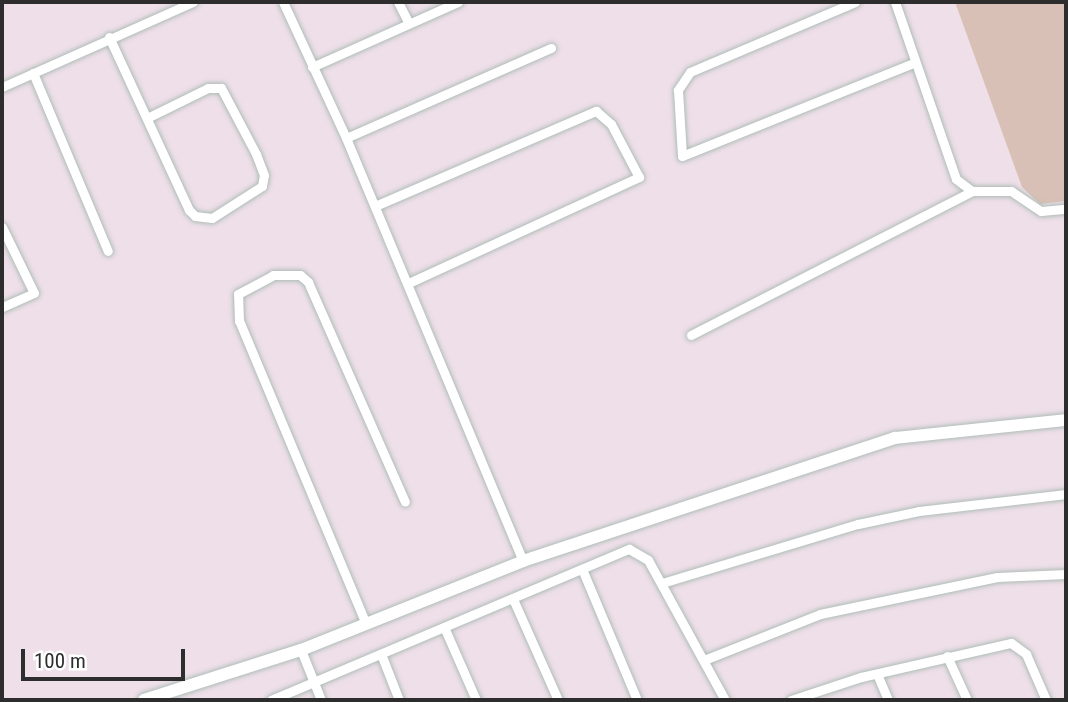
<!DOCTYPE html>
<style>
body{margin:0}
#map{position:relative;width:1068px;height:702px;overflow:hidden;background:#eedfe9;font-family:"Roboto Condensed",sans-serif}
div>[style]{position:absolute}
.cemetery>*{inset:0;background:#d8c0b6}
.roads{filter:drop-shadow(0 0 2px #afbdb7) drop-shadow(0 0 2px #afbdb7)}
.street>*{height:9px;margin:-4.5px;padding:0 4.5px;transform-origin:4.5px;border-radius:4.5px;background:#fff}
.secondary>*{height:12px;margin:-6px;padding:0 6px;transform-origin:6px;border-radius:6px;background:#fff}
span{translate:-50% -50%;white-space:nowrap;text-align:center;line-height:1.15;-webkit-text-stroke:6px #fff;paint-order:stroke}
.frame{position:absolute;inset:0;border:4px solid #2d2d2d;pointer-events:none}
.scale{position:absolute;left:21px;top:649px;width:164px;height:32px;box-sizing:border-box;border:4px solid #2d2d2d;border-top:0;padding-left:9px;font-size:21px;line-height:24px;white-space:nowrap;color:#2d2d2d;-webkit-text-stroke:5px #fff;paint-order:stroke}
</style>
<div id="map">
<div class="cemetery">
<i style="clip-path:polygon(955px 2px,1066px 2px,1066px 201px,1040px 204px,1022px 187px)"></i>
</div>
<div class="roads">
<div class="street">
<i style="left:283px;top:2px;width:150px;rotate:65.1deg"></i>
<i style="left:346px;top:138px;width:459px;rotate:67.3deg"></i>
<i style="left:398px;top:2px;width:22px;rotate:63deg"></i>
<i style="left:855px;top:2px;width:179px;rotate:157deg"></i>
<i style="left:690px;top:72px;width:22px;rotate:124deg"></i>
<i style="left:678px;top:90px;width:66px;rotate:86.5deg"></i>
<i style="left:682px;top:156px;width:249px;rotate:-21.9deg"></i>
<i style="left:895px;top:2px;width:187px;rotate:71deg"></i>
<i style="left:956px;top:179px;width:20px;rotate:37deg"></i>
<i style="left:972px;top:191px;width:39px"></i>
<i style="left:1011px;top:191px;width:36px;rotate:34deg"></i>
<i style="left:1041px;top:211px;width:25px;rotate:-5deg"></i>
<i style="left:109px;top:37px;width:191px;rotate:65.2deg"></i>
<i style="left:189px;top:210px;width:8px;rotate:45deg"></i>
<i style="left:195px;top:216px;width:17px;rotate:7deg"></i>
<i style="left:212px;top:218px;width:59px;rotate:-32.6deg"></i>
<i style="left:262px;top:186px;width:11px;rotate:-80deg"></i>
<i style="left:264px;top:175px;width:22px;rotate:-111deg"></i>
<i style="left:256px;top:154px;width:75px;rotate:-117.9deg"></i>
<i style="left:221px;top:88px;width:13px;rotate:180deg"></i>
<i style="left:208px;top:88px;width:68px;rotate:153.8deg"></i>
<i style="left:312px;top:67px;width:160px;rotate:-24deg"></i>
<i style="left:33px;top:73px;width:193px;rotate:67.2deg"></i>
<i style="left:2px;top:87px;width:209px;rotate:-24deg"></i>
<i style="left:346px;top:138px;width:224px;rotate:-23.7deg"></i>
<i style="left:375px;top:206px;width:241px;rotate:-23.3deg"></i>
<i style="left:596px;top:111px;width:20px;rotate:41deg"></i>
<i style="left:611px;top:124px;width:60px;rotate:62.2deg"></i>
<i style="left:639px;top:177px;width:253px;rotate:155.3deg"></i>
<i style="left:2px;top:227px;width:73px;rotate:64.1deg"></i>
<i style="left:34px;top:293px;width:35px;rotate:156deg"></i>
<i style="left:691px;top:335px;width:316px;rotate:-27.1deg"></i>
<i style="left:582px;top:569px;width:142px;rotate:67.2deg"></i>
<i style="left:662px;top:583px;width:205px;rotate:-16.8deg"></i>
<i style="left:858px;top:524px;width:62px;rotate:-12deg"></i>
<i style="left:919px;top:511px;width:148px;rotate:-6.6deg"></i>
<i style="left:513px;top:599px;width:111px;rotate:66deg"></i>
<i style="left:366px;top:624px;width:329px;rotate:-112.7deg"></i>
<i style="left:239px;top:321px;width:27px;rotate:-92deg"></i>
<i style="left:238px;top:294px;width:40px;rotate:-28deg"></i>
<i style="left:273px;top:275px;width:27px"></i>
<i style="left:300px;top:275px;width:11px;rotate:41deg"></i>
<i style="left:308px;top:282px;width:240px;rotate:66.2deg"></i>
<i style="left:444px;top:627px;width:80px;rotate:66.3deg"></i>
<i style="left:301px;top:650px;width:54px;rotate:68.2deg"></i>
<i style="left:381px;top:654px;width:49px;rotate:68.6deg"></i>
<i style="left:947px;top:656px;width:48px;rotate:65.6deg"></i>
<i style="left:704px;top:660px;width:125px;rotate:-21.6deg"></i>
<i style="left:820px;top:614px;width:181px;rotate:-11.8deg"></i>
<i style="left:997px;top:577px;width:69px;rotate:-2.5deg"></i>
<i style="left:877px;top:674px;width:28px;rotate:67deg"></i>
<i style="left:271px;top:700px;width:389px;rotate:-22.9deg"></i>
<i style="left:629px;top:549px;width:22px;rotate:30deg"></i>
<i style="left:648px;top:560px;width:160px;rotate:61.2deg"></i>
<i style="left:791px;top:700px;width:74px;rotate:-18.2deg"></i>
<i style="left:861px;top:677px;width:154px;rotate:-12.8deg"></i>
<i style="left:1011px;top:643px;width:19px;rotate:36deg"></i>
<i style="left:1026px;top:654px;width:50px;rotate:66.5deg"></i>
</div>
<div class="secondary">
<i style="left:144px;top:700px;width:165px;rotate:-17.7deg"></i>
<i style="left:301px;top:650px;width:239px;rotate:-21.8deg"></i>
<i style="left:523px;top:561px;width:392px;rotate:-18.3deg"></i>
<i style="left:895px;top:438px;width:172px;rotate:-6deg"></i>
</div>
</div>
<div class="frame"></div>
<div class="scale">100 m</div>
</div>
